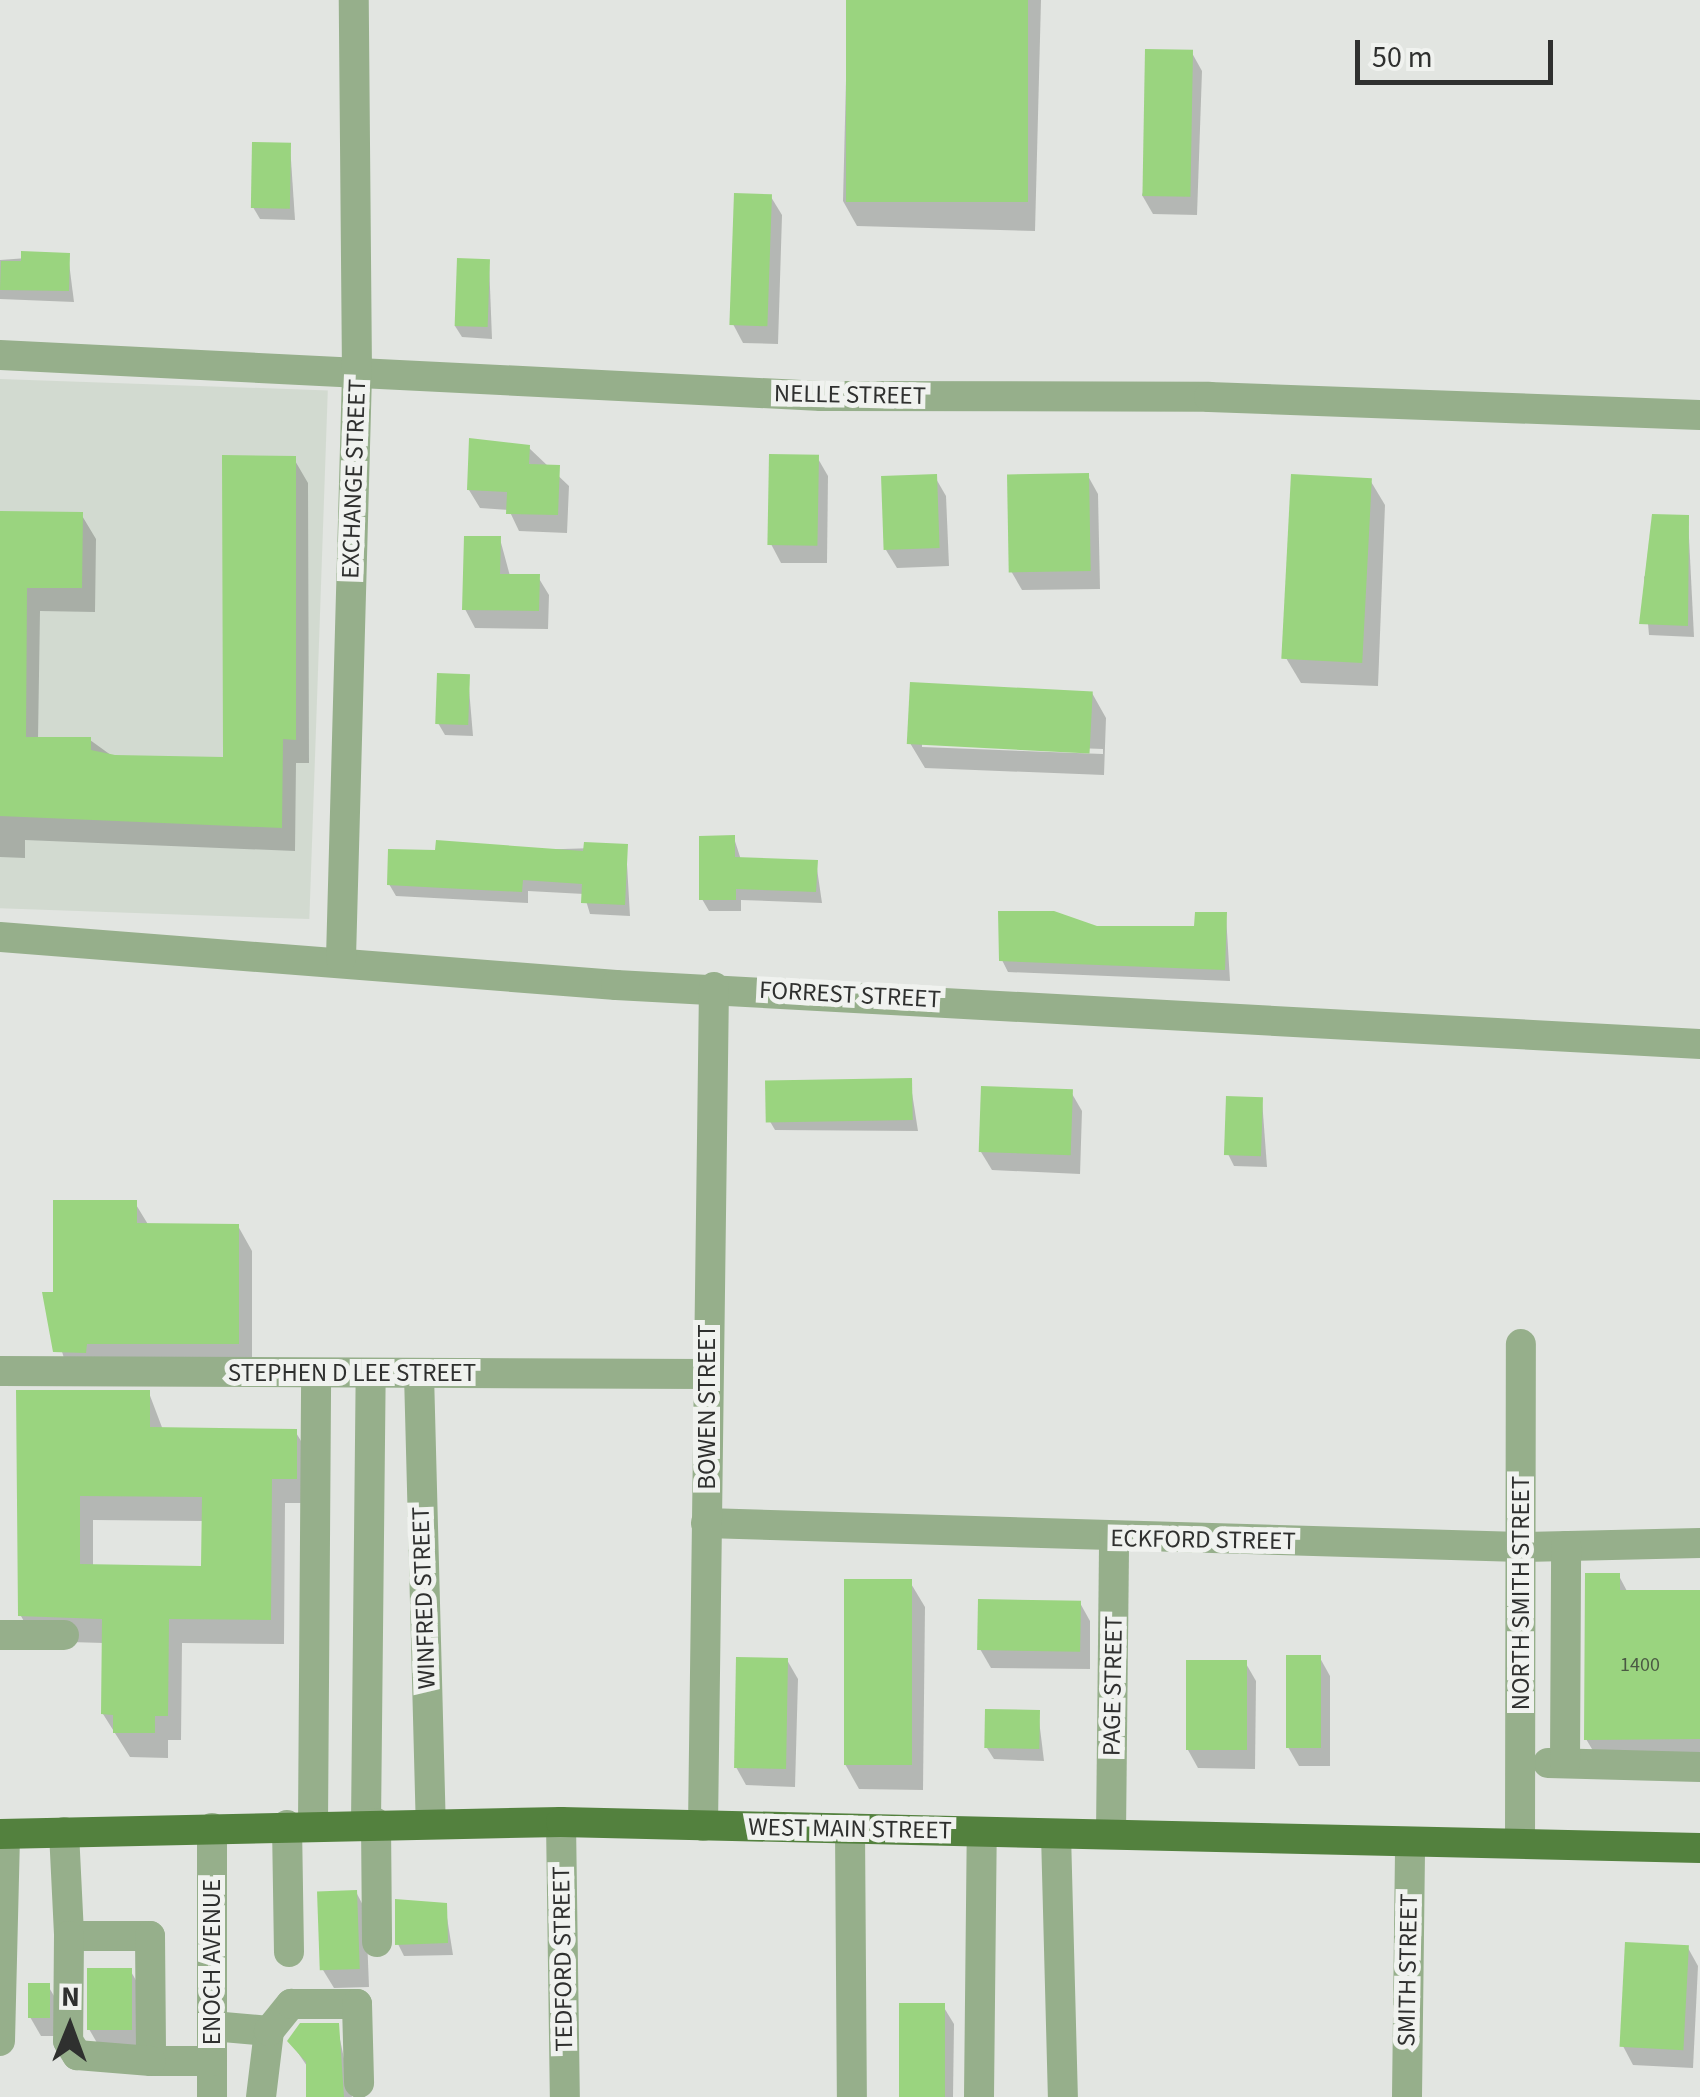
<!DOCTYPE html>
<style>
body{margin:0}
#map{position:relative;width:1700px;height:2097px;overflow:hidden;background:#e2e5e1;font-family:"Source Sans 3",sans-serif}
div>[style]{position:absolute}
.built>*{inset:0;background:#d2dad0;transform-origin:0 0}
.shadow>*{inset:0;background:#0003}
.building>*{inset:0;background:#9ad47f;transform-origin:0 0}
.minor>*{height:30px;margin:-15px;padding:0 15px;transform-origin:15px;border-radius:15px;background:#96af8b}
.major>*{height:30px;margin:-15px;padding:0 15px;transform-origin:15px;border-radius:15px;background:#53813e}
span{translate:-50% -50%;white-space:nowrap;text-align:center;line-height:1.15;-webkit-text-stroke:10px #f0f2ef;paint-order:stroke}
.number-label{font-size:20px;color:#4a5943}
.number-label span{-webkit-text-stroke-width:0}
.street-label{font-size:25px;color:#2f302f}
.north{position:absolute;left:20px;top:1977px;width:100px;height:100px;-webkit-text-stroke:8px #f0f2ef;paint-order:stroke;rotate:1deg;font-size:28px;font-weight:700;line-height:40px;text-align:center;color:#2f302f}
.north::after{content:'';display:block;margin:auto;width:35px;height:45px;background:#2f302f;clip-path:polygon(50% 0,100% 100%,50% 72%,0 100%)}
.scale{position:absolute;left:1355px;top:40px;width:198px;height:45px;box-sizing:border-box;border:5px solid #2f302f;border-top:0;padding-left:12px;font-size:30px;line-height:35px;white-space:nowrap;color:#2f302f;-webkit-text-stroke:8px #f0f2ef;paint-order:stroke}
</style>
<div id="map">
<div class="built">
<i style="left:0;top:379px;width:328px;height:529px;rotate:2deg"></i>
</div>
<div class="shadow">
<i style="clip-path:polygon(848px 0,1041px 0,1035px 231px,857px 226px,843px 201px)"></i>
<i style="clip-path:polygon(1192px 53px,1202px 71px,1197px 215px,1153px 214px,1142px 195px)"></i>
<i style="clip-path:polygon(290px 145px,295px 220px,260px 219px,253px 207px)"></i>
<i style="clip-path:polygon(771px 197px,782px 215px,778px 344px,743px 343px,733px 324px)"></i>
<i style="clip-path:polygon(68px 255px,74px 302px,0 299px,0 260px)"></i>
<i style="clip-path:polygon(489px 262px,492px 339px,462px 337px,455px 326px)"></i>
<i style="clip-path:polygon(529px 448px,569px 486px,567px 533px,519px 531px,509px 510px,480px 508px,469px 490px)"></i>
<i style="clip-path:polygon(817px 457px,828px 476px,827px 563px,781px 563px,771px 544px)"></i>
<i style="clip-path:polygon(294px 459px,308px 483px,309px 763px,296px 763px,295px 851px,25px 840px,25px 858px,0 857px,0 514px,81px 514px,96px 539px,95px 612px,40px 611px,38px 739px,90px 740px,115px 758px,225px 759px)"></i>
<i style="clip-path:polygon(1088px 476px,1098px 494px,1100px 589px,1022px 590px,1011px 571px)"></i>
<i style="clip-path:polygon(935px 477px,946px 496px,949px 566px,897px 568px,886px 550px)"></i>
<i style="clip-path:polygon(1370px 480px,1385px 505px,1378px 686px,1301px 683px,1286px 658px)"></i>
<i style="clip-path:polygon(1688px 518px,1694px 637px,1649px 635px,1644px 577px)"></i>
<i style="clip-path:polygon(500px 539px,510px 576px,538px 577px,549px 595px,548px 629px,475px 628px,465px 609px)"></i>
<i style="clip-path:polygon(468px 677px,473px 736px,445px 735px,438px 723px)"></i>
<i style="clip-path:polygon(evenodd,1092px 693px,1106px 718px,1104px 775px,925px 768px,910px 743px,1092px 693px,922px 742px,1103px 749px,1103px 754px,922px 747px,922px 742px)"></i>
<i style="clip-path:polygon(734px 838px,741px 860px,816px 862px,822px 903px,741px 900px,741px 911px,709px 911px,702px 899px)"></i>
<i style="clip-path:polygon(626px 847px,630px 916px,590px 914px,584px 894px,528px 891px,528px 903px,396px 896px,389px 884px,438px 853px)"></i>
<i style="clip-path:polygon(1226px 915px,1230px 981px,1008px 972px,1002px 960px,1096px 929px,1197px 929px)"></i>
<i style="clip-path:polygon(910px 1080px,918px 1131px,775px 1130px,768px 1118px)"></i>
<i style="clip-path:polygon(1071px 1092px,1082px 1111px,1080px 1174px,992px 1170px,981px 1152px)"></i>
<i style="clip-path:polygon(1262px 1100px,1267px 1167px,1234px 1166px,1228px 1154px)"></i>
<i style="clip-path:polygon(135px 1203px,149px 1226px,238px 1226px,252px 1251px,252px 1369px,70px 1377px,44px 1295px,55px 1295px)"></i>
<i style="clip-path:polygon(evenodd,18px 1392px,149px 1393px,163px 1430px,295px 1431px,310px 1456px,310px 1503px,285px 1503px,284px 1644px,182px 1643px,181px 1740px,168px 1740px,168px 1758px,130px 1757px,103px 1714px,104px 1643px,35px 1641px,21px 1616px,18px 1392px,93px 1520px,204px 1521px,203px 1568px,93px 1567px,93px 1520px)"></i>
<i style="clip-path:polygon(1619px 1576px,1628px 1593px,1700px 1593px,1700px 1764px,1601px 1764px,1586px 1739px)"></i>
<i style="clip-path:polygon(910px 1582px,925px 1607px,923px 1790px,859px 1789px,845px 1764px)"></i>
<i style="clip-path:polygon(1080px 1603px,1090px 1621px,1090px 1669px,991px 1668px,980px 1649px)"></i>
<i style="clip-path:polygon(1320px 1658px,1330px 1676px,1330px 1766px,1299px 1766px,1288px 1747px)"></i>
<i style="clip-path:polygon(787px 1660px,798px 1679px,795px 1787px,746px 1785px,736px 1767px)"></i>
<i style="clip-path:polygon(1245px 1662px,1256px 1681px,1255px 1769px,1198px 1768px,1188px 1750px)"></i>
<i style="clip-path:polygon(1038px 1712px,1044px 1761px,994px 1759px,987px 1748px)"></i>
<i style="clip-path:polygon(356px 1892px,366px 1911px,369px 1987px,334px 1988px,323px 1970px)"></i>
<i style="clip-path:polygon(445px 1905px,453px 1955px,404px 1956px,398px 1944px)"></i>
<i style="clip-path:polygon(1688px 1948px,1698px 1966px,1693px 2068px,1633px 2065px,1623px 2046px)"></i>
<i style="clip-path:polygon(130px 1970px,141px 1989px,141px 2048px,100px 2048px,89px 2029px)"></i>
<i style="clip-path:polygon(48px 1986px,59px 2004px,59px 2036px,41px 2036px,30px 2017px)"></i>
<i style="clip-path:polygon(943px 2006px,954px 2024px,953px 2097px,900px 2097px)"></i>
<i style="clip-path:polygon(337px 2025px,352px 2097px,309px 2097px,309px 2069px,290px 2041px)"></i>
</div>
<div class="building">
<i style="left:846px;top:0;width:182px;height:202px"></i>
<i style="left:1145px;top:49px;width:48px;height:147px;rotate:1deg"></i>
<i style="left:252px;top:142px;width:39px;height:66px;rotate:1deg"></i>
<i style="left:734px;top:193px;width:38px;height:132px;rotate:2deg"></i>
<i style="clip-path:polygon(21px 251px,70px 253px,69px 291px,0 290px,1px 261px,21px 261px)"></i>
<i style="left:457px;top:258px;width:33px;height:68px;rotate:2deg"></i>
<i style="clip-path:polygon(469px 438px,530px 445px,529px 464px,560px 465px,558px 515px,506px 514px,507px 492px,467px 490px)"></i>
<i style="left:769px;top:454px;width:50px;height:91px;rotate:1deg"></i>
<i style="clip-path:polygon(222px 455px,296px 456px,296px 740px,283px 739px,282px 828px,0 816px,0 511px,83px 512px,82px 588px,27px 588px,26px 737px,91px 737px,91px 750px,115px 755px,223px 757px)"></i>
<i style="left:1089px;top:473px;width:98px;height:82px;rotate:89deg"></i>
<i style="left:937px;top:474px;width:74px;height:56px;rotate:88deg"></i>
<i style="left:1291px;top:474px;width:81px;height:185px;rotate:3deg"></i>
<i style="clip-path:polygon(1652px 514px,1689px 515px,1688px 626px,1639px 624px)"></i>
<i style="clip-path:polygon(464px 536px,501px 536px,500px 574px,540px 574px,539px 611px,462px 610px)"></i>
<i style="left:437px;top:673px;width:33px;height:51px;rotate:2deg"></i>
<i style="left:910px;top:682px;width:183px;height:62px;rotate:3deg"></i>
<i style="clip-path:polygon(735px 835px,735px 857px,818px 860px,816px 892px,736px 889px,736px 900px,699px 900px,699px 836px)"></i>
<i style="clip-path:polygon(436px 840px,583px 851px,584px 842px,628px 844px,625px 905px,581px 903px,582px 884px,523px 880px,522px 892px,387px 885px,388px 849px,435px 850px)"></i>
<i style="clip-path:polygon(998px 911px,1054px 911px,1097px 926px,1194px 926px,1195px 912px,1227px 912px,1225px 970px,999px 961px)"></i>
<i style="left:912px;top:1078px;width:42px;height:147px;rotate:89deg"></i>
<i style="left:981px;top:1086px;width:92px;height:66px;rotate:2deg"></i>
<i style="left:1226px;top:1096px;width:37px;height:59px;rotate:2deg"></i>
<i style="clip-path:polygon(53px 1200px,137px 1200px,137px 1223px,239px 1224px,239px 1344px,87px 1344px,86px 1353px,53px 1352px,42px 1292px,53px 1292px)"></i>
<i style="clip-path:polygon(evenodd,16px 1390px,150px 1390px,150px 1427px,297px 1429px,297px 1479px,272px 1479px,271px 1620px,169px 1619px,168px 1716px,155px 1716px,155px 1733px,113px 1733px,113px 1715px,101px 1714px,102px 1619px,18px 1616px,16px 1390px,80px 1496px,202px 1497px,201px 1566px,80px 1564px,80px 1496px)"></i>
<i style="clip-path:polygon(1585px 1573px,1620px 1573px,1620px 1590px,1700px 1590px,1700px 1739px,1584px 1740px)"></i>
<i style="left:844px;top:1579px;width:68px;height:186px"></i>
<i style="left:978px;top:1599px;width:103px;height:51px;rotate:1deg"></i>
<i style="left:1286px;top:1655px;width:35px;height:93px"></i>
<i style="left:736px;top:1657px;width:52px;height:111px;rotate:1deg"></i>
<i style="left:1186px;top:1660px;width:61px;height:90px"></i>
<i style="left:985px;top:1709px;width:55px;height:39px;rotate:1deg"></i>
<i style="left:357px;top:1890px;width:79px;height:40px;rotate:88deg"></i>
<i style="clip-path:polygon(395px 1899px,447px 1903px,448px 1943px,395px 1945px)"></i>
<i style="left:1625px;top:1942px;width:64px;height:105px;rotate:3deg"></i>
<i style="left:87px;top:1968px;width:45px;height:62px"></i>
<i style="left:28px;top:1983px;width:22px;height:35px"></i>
<i style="left:899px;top:2003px;width:46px;height:94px"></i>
<i style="clip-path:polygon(300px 2023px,339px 2023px,344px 2097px,306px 2097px,306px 2062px,287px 2041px)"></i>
</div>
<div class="minor">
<i style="left:0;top:355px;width:822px;rotate:2.86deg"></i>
<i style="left:821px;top:396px;width:388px;rotate:0.1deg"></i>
<i style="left:1209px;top:397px;width:491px;rotate:2.1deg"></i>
<i style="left:0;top:937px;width:618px;rotate:4.46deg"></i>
<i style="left:616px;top:985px;width:1086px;rotate:3.12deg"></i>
<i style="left:341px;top:958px;width:585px;rotate:-88.43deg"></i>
<i style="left:357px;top:373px;width:373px;rotate:-90.5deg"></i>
<i style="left:0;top:1371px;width:705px;rotate:0.24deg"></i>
<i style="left:419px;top:1374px;width:448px;rotate:88.5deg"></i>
<i style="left:706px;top:1523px;width:815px;rotate:1.69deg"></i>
<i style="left:1521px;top:1547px;width:179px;rotate:-1.3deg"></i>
<i style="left:0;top:1635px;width:64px"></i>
<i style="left:1548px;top:1763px;width:152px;rotate:1.5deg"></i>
<i style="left:1565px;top:1763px;width:217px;rotate:-89.7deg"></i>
<i style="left:561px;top:1822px;width:275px;rotate:89.2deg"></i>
<i style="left:366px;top:1823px;width:449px;rotate:-89.4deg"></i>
<i style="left:376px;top:1823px;width:119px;rotate:89.5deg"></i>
<i style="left:287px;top:1825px;width:127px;rotate:89.1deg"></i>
<i style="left:313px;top:1825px;width:451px;rotate:-89.6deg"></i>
<i style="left:703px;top:1826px;width:839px;rotate:-89.25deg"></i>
<i style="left:212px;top:1828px;width:269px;rotate:90deg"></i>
<i style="left:850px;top:1829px;width:268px;rotate:89.6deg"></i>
<i style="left:64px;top:1832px;width:104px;rotate:87.2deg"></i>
<i style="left:69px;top:1936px;width:81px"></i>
<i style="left:150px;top:1936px;width:125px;rotate:89.5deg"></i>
<i style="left:151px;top:2061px;width:61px"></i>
<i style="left:1056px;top:1834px;width:263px;rotate:88.5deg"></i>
<i style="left:1111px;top:1834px;width:296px;rotate:-89.4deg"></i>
<i style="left:1520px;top:1842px;width:498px;rotate:-89.9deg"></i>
<i style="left:69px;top:1936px;width:105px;rotate:90.5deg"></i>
<i style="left:68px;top:2041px;width:17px;rotate:57deg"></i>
<i style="left:77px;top:2055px;width:74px;rotate:4.6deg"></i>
<i style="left:212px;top:2026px;width:57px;rotate:5deg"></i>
<i style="left:269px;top:2031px;width:66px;rotate:96.9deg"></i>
<i style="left:269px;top:2031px;width:35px;rotate:-51deg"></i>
<i style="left:291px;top:2004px;width:66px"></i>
<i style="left:357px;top:2004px;width:79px;rotate:88.5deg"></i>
<i style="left:0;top:2041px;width:207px;rotate:-88.6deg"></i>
<i style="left:979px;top:2097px;width:265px;rotate:-89.4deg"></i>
<i style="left:1407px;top:2097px;width:255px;rotate:-89.3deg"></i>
</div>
<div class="major">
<i style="left:0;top:1834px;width:561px;rotate:-1.23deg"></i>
<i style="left:561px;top:1822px;width:1139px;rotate:1.31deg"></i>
</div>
<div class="number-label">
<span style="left:1640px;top:1665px">1400</span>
</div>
<div class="street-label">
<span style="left:850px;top:395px;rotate:1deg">NELLE STREET</span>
<span style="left:354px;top:479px;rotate:-88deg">EXCHANGE STREET</span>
<span style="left:850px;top:995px;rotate:3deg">FORREST STREET</span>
<span style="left:352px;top:1373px">STEPHEN D LEE STREET</span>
<span style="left:707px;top:1407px;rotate:-90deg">BOWEN STREET</span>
<span style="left:1203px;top:1540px;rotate:1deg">ECKFORD STREET</span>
<span style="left:1521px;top:1593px;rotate:-90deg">NORTH SMITH STREET</span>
<span style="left:424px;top:1598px;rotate:-92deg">WINFRED STREET</span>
<span style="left:1113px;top:1686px;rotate:-89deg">PAGE STREET</span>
<span style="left:850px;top:1829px;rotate:1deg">WEST MAIN STREET</span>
<span style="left:563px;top:1959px;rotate:-91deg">TEDFORD STREET</span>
<span style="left:212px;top:1962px;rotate:-90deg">ENOCH AVENUE</span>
<span style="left:1408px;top:1970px;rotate:-89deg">SMITH STREET</span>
</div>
<div class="north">N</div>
<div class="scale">50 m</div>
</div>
